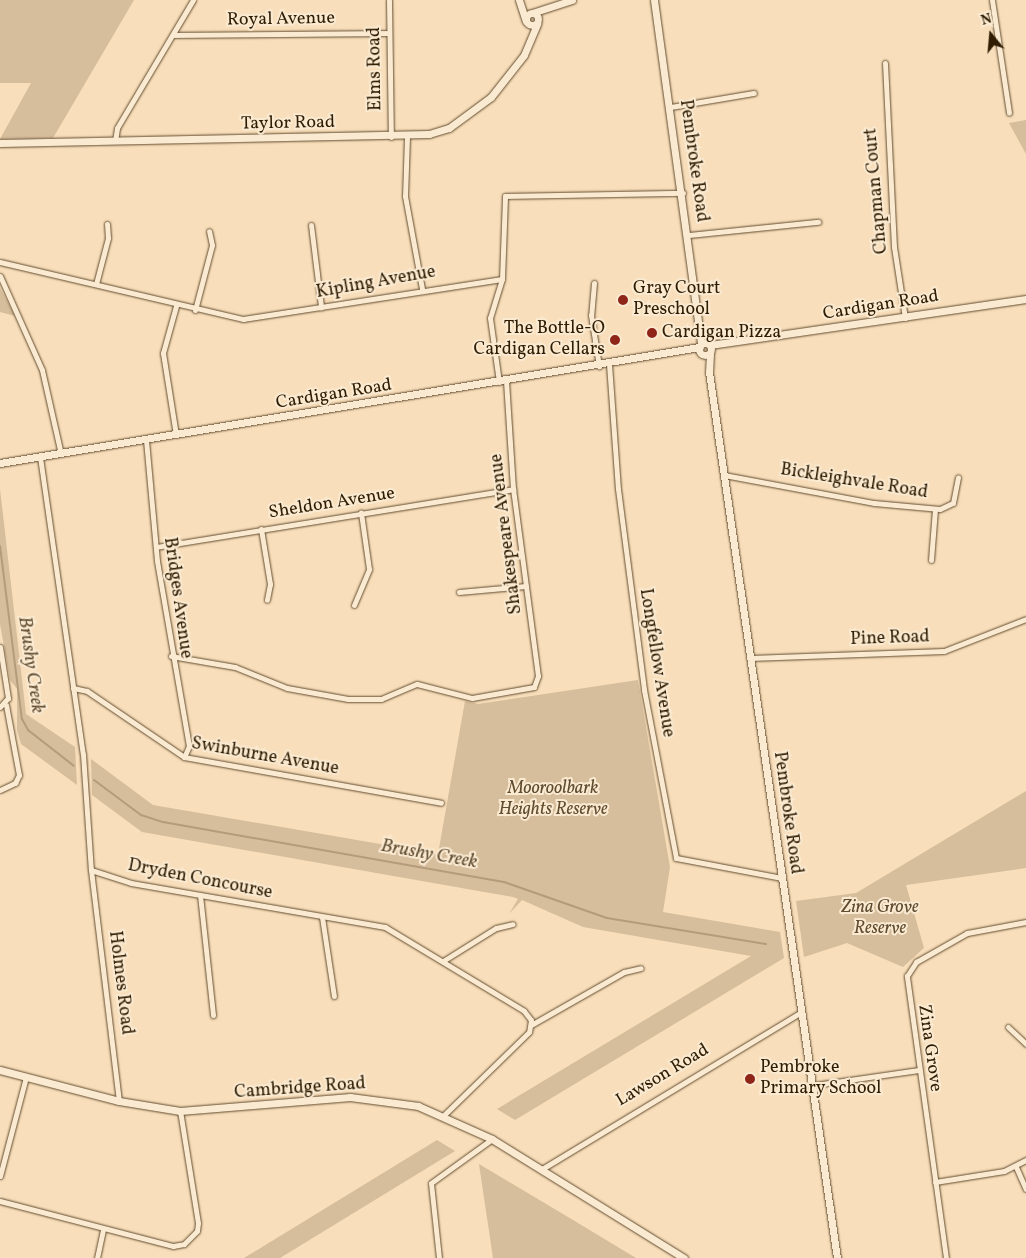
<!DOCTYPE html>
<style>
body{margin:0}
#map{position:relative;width:1026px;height:1258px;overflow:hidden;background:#f8deba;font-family:Vollkorn,serif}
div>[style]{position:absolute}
.green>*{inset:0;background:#d6bd9b}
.stream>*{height:2px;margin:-1px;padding:0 1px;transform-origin:1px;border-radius:1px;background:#b49c7b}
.roads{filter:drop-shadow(0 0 1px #624c2f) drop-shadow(0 0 1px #624c2f)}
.street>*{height:5px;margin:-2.5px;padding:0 2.5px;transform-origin:2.5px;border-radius:2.5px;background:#faead2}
.secondary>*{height:7px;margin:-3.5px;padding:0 3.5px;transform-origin:3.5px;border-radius:3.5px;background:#faead2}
.secondary>.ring{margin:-3.5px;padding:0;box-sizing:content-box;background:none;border:7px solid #faead2;border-radius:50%}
.dots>*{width:14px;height:14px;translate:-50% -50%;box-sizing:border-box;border:2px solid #faead2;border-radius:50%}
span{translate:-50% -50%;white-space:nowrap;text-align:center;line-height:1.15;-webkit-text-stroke:4px #faead2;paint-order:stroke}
.street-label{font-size:18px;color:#301c01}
.poi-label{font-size:18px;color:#301c01}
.left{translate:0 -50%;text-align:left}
.right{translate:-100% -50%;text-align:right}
.park-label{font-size:18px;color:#624c2f;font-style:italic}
.water-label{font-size:19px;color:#654f32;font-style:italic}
.north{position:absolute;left:966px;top:10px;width:50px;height:50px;-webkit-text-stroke:4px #faead2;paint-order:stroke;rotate:343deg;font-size:14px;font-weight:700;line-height:20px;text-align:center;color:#301c01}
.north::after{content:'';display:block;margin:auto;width:18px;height:22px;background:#301c01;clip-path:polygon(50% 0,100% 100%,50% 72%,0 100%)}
</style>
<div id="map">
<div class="green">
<i style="clip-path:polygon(0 0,134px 0,53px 138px,0 139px,31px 83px,0 83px)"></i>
<i style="clip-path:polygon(1026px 120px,1026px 154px,1009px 123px)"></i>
<i style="clip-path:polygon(0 288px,15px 316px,0 312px)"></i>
<i style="clip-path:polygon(0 489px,26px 714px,75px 747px,77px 785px,21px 744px,17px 730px,17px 689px,10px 680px,0 624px)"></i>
<i style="clip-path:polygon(638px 680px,670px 867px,663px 912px,780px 932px,784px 958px,515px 1120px,497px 1109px,751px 956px,583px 927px,522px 900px,509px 914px,518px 899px,513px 897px,142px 832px,92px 795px,91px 759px,153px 805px,438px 854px,465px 701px,478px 704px)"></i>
<i style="clip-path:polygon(1026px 791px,1026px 868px,906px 885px,924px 948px,903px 967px,847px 943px,804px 957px,796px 901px,856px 893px)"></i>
<i style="clip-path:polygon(437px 1140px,455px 1151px,280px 1258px,244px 1258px)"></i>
<i style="clip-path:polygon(479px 1164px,568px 1217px,636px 1258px,493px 1258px)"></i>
</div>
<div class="stream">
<i style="left:0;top:546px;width:174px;rotate:82.8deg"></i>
<i style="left:22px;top:719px;width:13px;rotate:61deg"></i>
<i style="left:28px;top:730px;width:58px;rotate:38deg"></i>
<i style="left:94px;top:780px;width:59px;rotate:36.7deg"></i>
<i style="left:141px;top:815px;width:23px;rotate:18deg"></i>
<i style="left:163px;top:822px;width:346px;rotate:10deg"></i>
<i style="left:504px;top:882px;width:109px;rotate:19.3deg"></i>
<i style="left:607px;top:918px;width:161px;rotate:9.3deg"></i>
</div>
<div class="roads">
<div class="street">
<i style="left:389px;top:0;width:137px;rotate:89.2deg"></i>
<i style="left:992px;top:0;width:114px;rotate:81.4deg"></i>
<i style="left:173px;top:35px;width:216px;rotate:-0.5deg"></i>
<i style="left:885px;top:63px;width:184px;rotate:87.2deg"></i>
<i style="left:894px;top:247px;width:72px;rotate:81.2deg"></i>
<i style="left:670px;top:107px;width:85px;rotate:-9.5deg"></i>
<i style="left:407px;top:137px;width:59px;rotate:91.9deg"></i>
<i style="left:405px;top:196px;width:95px;rotate:79.6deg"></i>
<i style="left:115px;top:141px;width:13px;rotate:-81deg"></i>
<i style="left:117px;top:128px;width:149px;rotate:-59.3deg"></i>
<i style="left:311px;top:225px;width:83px;rotate:83deg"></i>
<i style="left:689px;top:235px;width:130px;rotate:-5.8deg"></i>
<i style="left:0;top:262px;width:250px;rotate:13.2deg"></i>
<i style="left:243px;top:319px;width:262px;rotate:-8.8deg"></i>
<i style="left:502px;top:279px;width:83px;rotate:-87.9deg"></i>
<i style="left:505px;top:196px;width:178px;rotate:-1deg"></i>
<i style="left:0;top:276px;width:103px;rotate:65.9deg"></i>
<i style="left:42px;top:370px;width:86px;rotate:77.3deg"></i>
<i style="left:594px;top:283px;width:32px;rotate:95deg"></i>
<i style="left:591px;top:315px;width:52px;rotate:81.1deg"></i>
<i style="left:96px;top:284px;width:48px;rotate:-75.4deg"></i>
<i style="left:108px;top:238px;width:14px;rotate:-94deg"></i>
<i style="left:176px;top:306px;width:49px;rotate:105.5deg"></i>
<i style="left:163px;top:353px;width:83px;rotate:81deg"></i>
<i style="left:195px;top:310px;width:67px;rotate:-75.3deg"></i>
<i style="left:212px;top:245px;width:14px;rotate:-102deg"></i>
<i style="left:609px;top:364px;width:125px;rotate:85.9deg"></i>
<i style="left:618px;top:489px;width:203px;rotate:82.6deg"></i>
<i style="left:644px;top:690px;width:171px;rotate:79.2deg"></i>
<i style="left:676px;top:858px;width:108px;rotate:10.7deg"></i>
<i style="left:499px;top:382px;width:65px;rotate:-98deg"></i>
<i style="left:490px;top:318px;width:41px;rotate:-72.9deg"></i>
<i style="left:146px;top:440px;width:121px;rotate:84.8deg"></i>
<i style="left:157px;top:561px;width:188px;rotate:80.2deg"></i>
<i style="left:189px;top:746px;width:12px;rotate:114deg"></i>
<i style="left:40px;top:457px;width:300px;rotate:81.8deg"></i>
<i style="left:83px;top:754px;width:116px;rotate:86.1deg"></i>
<i style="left:91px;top:870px;width:42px;rotate:18deg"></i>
<i style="left:131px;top:883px;width:258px;rotate:9.8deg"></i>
<i style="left:385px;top:927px;width:162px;rotate:31.1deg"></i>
<i style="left:524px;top:1011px;width:11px;rotate:52deg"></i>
<i style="left:531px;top:1020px;width:12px;rotate:99deg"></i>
<i style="left:529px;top:1032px;width:119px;rotate:135.7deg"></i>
<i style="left:724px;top:475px;width:153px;rotate:10.6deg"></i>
<i style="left:874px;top:503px;width:66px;rotate:5.2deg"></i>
<i style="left:940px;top:509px;width:14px;rotate:-25deg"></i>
<i style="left:953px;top:503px;width:26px;rotate:-79deg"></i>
<i style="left:261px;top:529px;width:56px;rotate:80.7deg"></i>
<i style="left:270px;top:584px;width:16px;rotate:101deg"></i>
<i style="left:156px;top:547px;width:362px;rotate:-9.2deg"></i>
<i style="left:931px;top:560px;width:51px;rotate:-85.5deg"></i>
<i style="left:459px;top:592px;width:67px;rotate:-5.1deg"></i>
<i style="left:354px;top:605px;width:39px;rotate:-67deg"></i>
<i style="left:369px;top:569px;width:57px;rotate:-98.1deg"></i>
<i style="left:0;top:647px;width:52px;rotate:81.1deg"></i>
<i style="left:8px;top:698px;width:12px;rotate:132deg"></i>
<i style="left:171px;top:656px;width:65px;rotate:9.8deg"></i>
<i style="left:235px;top:667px;width:56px;rotate:22deg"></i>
<i style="left:287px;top:688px;width:62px;rotate:10.2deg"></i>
<i style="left:348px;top:699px;width:33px"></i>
<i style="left:381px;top:699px;width:39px;rotate:-23deg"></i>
<i style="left:417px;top:684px;width:57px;rotate:14.3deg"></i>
<i style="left:472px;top:698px;width:63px;rotate:-10.1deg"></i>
<i style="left:534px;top:687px;width:12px;rotate:-70deg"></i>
<i style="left:538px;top:676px;width:189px;rotate:-97.6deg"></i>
<i style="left:513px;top:489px;width:108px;rotate:-93.7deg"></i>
<i style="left:750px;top:658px;width:194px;rotate:-2.1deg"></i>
<i style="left:944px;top:651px;width:88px;rotate:-21.3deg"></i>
<i style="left:73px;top:688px;width:14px;rotate:12deg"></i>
<i style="left:87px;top:691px;width:117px;rotate:34.2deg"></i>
<i style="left:184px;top:757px;width:261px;rotate:10.1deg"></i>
<i style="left:0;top:790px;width:17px;rotate:-25deg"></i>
<i style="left:15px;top:783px;width:9px;rotate:-63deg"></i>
<i style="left:19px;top:775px;width:71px;rotate:-100.5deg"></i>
<i style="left:91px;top:870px;width:233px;rotate:83.1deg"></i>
<i style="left:200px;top:895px;width:121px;rotate:83.8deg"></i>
<i style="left:322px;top:917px;width:80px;rotate:81.4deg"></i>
<i style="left:443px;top:961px;width:62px;rotate:-31.9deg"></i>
<i style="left:496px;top:928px;width:17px;rotate:-13deg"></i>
<i style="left:531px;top:1025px;width:107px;rotate:-29.7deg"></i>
<i style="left:624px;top:972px;width:17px;rotate:-13deg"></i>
<i style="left:1008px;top:1027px;width:25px;rotate:43deg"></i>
<i style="left:814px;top:1085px;width:105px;rotate:-8.2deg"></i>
<i style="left:1016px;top:1167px;width:24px;rotate:66deg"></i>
<i style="left:542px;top:1169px;width:303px;rotate:-31.2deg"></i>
<i style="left:0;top:1176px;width:102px;rotate:-75.3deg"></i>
<i style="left:935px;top:1182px;width:70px;rotate:-9.1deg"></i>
<i style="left:1004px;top:1171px;width:25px;rotate:-27deg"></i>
<i style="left:0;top:1201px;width:179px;rotate:14.6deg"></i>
<i style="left:173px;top:1246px;width:11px;rotate:-10deg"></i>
<i style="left:184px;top:1244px;width:18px;rotate:-45deg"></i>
<i style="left:197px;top:1231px;width:8px;rotate:-83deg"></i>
<i style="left:198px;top:1223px;width:113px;rotate:-99.1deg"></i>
<i style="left:97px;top:1258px;width:30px;rotate:-78deg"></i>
<i style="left:439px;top:1258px;width:75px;rotate:-96.1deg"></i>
<i style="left:431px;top:1183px;width:75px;rotate:-35.8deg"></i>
<i style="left:946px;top:1258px;width:285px;rotate:-97.9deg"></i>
<i style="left:907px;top:976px;width:17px;rotate:-57deg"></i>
<i style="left:916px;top:962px;width:59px;rotate:-29.6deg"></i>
<i style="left:967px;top:933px;width:60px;rotate:-10.6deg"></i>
</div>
<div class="secondary">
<i style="left:519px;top:0;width:22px;rotate:72deg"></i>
<i style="left:654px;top:0;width:347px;rotate:82.2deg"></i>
<i class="ring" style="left:526px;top:13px;width:5px;height:5px"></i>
<i style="left:532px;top:13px;width:42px;rotate:-18deg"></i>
<i style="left:0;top:143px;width:429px;rotate:-1.2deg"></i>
<i style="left:429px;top:134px;width:21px;rotate:-17deg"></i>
<i style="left:449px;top:128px;width:52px;rotate:-36.4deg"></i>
<i style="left:491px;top:97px;width:53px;rotate:-51.8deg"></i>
<i style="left:524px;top:55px;width:34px;rotate:-67deg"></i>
<i class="ring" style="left:699px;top:343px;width:5px;height:5px"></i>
<i style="left:710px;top:345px;width:319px;rotate:-8.3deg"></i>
<i style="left:710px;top:354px;width:18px;rotate:93deg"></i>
<i style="left:709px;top:372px;width:895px;rotate:81.78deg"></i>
<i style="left:0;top:463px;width:709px;rotate:-9.42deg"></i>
<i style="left:0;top:1070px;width:123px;rotate:14.6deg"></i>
<i style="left:119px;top:1101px;width:62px;rotate:9.3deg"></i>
<i style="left:180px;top:1111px;width:171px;rotate:-4.7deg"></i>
<i style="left:350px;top:1097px;width:69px;rotate:7.5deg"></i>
<i style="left:418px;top:1106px;width:81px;rotate:24deg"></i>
<i style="left:492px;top:1139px;width:226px;rotate:31.8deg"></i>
</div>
</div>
<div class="dots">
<i style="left:623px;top:300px;background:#8f2418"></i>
<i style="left:652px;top:333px;background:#8f2418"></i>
<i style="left:615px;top:340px;background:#8f2418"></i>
<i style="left:750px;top:1079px;background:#8f2418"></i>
</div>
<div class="street-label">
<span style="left:281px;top:20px;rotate:-1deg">Royal Avenue</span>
<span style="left:376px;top:69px;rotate:-91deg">Elms Road</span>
<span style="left:288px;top:124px;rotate:-1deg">Taylor Road</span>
<span style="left:693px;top:161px;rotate:82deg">Pembroke Road</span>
<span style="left:877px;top:191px;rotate:-95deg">Chapman Court</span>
<span style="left:376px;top:283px;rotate:-10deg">Kipling Avenue</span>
<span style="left:881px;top:306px;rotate:-9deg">Cardigan Road</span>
<span style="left:334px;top:395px;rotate:-9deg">Cardigan Road</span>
<span style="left:854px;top:482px;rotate:9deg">Bickleighvale Road</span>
<span style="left:332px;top:504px;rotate:-9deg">Sheldon Avenue</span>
<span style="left:507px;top:534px;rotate:-97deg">Shakespeare Avenue</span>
<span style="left:177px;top:598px;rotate:82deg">Bridges Avenue</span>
<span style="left:890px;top:639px;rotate:-2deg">Pine Road</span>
<span style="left:656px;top:663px;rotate:81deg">Longfellow Avenue</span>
<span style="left:265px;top:757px;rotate:10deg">Swinburne Avenue</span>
<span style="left:787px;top:813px;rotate:82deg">Pembroke Road</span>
<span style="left:200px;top:880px;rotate:11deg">Dryden Concourse</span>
<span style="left:120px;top:983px;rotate:83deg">Holmes Road</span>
<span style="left:929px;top:1048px;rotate:82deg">Zina Grove</span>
<span style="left:663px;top:1076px;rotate:-31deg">Lawson Road</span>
<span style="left:300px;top:1089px;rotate:-4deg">Cambridge Road</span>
</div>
<div class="poi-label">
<span class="left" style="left:633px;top:300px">Gray Court<br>Preschool</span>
<span class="right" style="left:605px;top:340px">The Bottle-O<br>Cardigan Cellars</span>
<span class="left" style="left:662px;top:333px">Cardigan Pizza</span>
<span class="left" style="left:760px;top:1079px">Pembroke<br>Primary School</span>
</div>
<div class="park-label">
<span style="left:553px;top:800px">Mooroolbark<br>Heights Reserve</span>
<span style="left:880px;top:919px">Zina Grove<br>Reserve</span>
</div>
<div class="water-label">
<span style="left:30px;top:665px;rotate:82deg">Brushy Creek</span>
<span style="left:429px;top:855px;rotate:10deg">Brushy Creek</span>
</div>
<div class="north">N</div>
</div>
